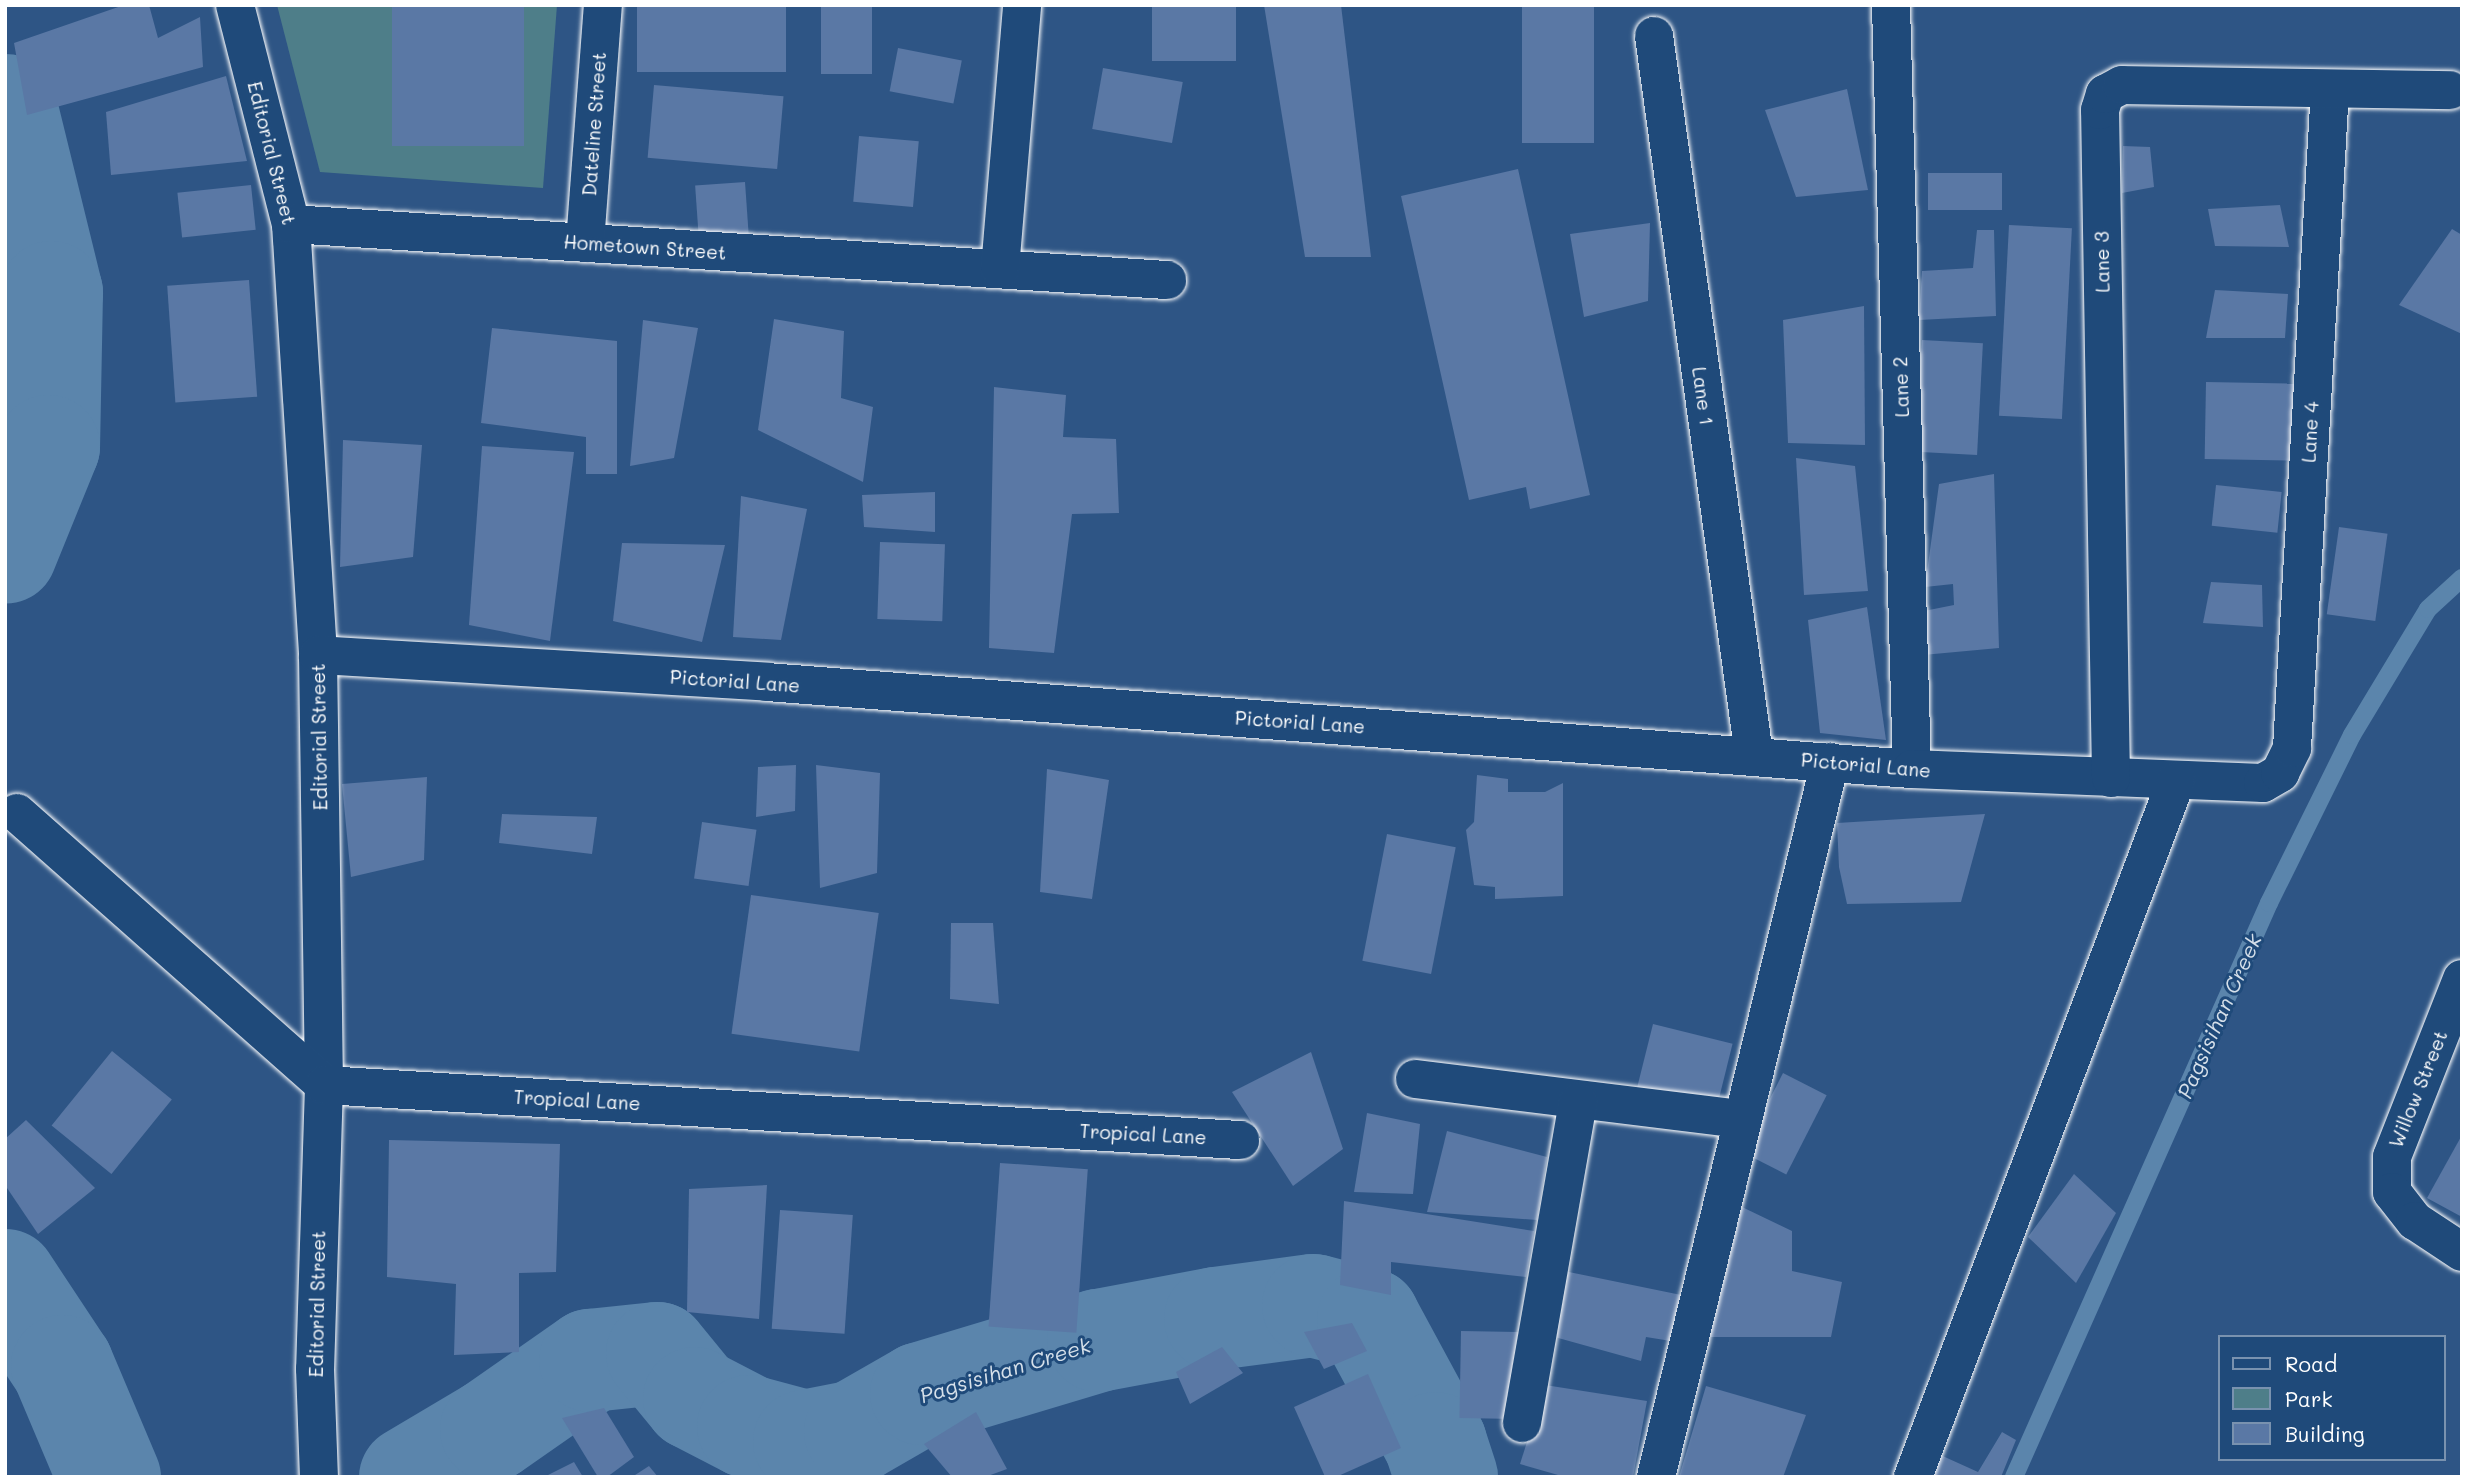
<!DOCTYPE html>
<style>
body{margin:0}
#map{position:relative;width:2467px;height:1482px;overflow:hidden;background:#2e5585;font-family:Mali,sans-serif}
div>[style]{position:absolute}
.green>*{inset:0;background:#4e7e89}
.stream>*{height:18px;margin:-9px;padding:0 9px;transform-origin:9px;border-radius:9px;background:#5b85ac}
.river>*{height:103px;margin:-51.5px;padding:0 51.5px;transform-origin:51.5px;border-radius:51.5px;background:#5b85ac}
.building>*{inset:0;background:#5a78a5;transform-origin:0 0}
.roads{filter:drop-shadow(0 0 2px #fff) drop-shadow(0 0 2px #fff)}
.minor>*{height:38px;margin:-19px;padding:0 19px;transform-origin:19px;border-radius:19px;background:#1f4a7a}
span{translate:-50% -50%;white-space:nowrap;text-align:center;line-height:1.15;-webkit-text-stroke:6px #1f4a7a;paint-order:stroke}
.street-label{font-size:19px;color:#fff}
.water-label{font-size:21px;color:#d6e0ea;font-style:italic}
.frame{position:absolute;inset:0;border:7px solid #fff;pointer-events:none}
.legend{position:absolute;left:2218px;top:1335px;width:228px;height:126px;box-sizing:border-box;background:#1f4a7a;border:2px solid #7992af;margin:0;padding:9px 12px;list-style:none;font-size:21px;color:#fff}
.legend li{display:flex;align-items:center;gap:14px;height:35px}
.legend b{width:35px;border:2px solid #7992af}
</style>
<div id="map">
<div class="green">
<i style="clip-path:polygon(277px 5px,557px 5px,543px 188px,320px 172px)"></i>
</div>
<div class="stream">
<i style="left:2014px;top:1477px;width:628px;rotate:-66.05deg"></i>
<i style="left:2269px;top:903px;width:187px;rotate:-63.7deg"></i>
<i style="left:2352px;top:735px;width:147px;rotate:-58.9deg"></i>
<i style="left:2428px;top:609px;width:46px;rotate:-42.4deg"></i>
</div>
<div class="river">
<i style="left:5px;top:105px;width:193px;rotate:76.2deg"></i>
<i style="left:51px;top:292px;width:154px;rotate:91.1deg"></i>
<i style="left:48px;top:446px;width:114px;rotate:112.1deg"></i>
<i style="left:5px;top:1280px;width:103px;rotate:56.5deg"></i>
<i style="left:62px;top:1366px;width:121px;rotate:67.1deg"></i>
<i style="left:410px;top:1477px;width:94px;rotate:-30.7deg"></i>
<i style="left:491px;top:1429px;width:121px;rotate:-34.9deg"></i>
<i style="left:590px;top:1360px;width:67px;rotate:-6deg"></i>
<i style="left:657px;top:1353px;width:58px;rotate:50.6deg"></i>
<i style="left:694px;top:1398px;width:61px;rotate:27.4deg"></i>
<i style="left:748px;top:1426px;width:58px;rotate:15deg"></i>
<i style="left:804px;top:1441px;width:52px;rotate:-11.1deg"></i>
<i style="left:855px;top:1431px;width:76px;rotate:-29.9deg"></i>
<i style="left:921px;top:1393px;width:185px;rotate:-16.7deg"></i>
<i style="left:1098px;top:1340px;width:119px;rotate:-10.6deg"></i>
<i style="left:1215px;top:1318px;width:99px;rotate:-7.6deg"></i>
<i style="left:1313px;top:1305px;width:57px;rotate:14.3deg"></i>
<i style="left:1368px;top:1319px;width:141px;rotate:61.6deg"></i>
<i style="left:1435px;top:1443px;width:36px;rotate:72deg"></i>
</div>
<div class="building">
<i style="clip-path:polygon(124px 5px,149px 5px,158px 38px,200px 17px,203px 67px,27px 115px,14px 43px)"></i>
<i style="left:392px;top:5px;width:132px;height:141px"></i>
<i style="left:637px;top:5px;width:149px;height:67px"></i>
<i style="left:821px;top:5px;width:51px;height:69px"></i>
<i style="left:1152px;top:5px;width:84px;height:56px"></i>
<i style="clip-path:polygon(1264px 5px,1341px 5px,1371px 257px,1305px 257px)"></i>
<i style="left:1522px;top:5px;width:72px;height:138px"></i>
<i style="left:898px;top:48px;width:65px;height:44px;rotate:11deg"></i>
<i style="left:1103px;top:68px;width:81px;height:62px;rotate:10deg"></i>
<i style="clip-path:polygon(226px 76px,247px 161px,111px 175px,106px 112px)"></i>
<i style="left:654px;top:85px;width:130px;height:73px;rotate:5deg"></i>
<i style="clip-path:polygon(1847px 89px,1868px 190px,1796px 197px,1765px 110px)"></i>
<i style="left:859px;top:136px;width:60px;height:66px;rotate:5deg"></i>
<i style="clip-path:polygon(2123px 146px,2150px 147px,2154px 187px,2122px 193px)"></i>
<i style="clip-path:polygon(1518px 169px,1590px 495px,1530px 509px,1526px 487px,1469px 500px,1401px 196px)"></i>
<i style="left:1928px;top:173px;width:74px;height:37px"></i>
<i style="left:745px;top:182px;width:52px;height:50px;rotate:86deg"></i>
<i style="left:251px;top:185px;width:45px;height:74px;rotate:84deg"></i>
<i style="clip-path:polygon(2280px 205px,2289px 247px,2215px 246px,2208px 209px)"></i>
<i style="clip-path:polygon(1650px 223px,1648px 301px,1584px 317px,1570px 234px)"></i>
<i style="left:2009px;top:225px;width:63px;height:191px;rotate:3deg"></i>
<i style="clip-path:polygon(2452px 229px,2462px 235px,2462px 334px,2399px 305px)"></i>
<i style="clip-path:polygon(1977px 230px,1994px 230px,1996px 316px,1919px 320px,1922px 271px,1973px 268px)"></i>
<i style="left:249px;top:280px;width:117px;height:82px;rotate:86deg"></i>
<i style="clip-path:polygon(2215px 290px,2288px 294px,2285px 338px,2206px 338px)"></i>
<i style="clip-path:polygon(1864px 306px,1865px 445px,1788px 443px,1783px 320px)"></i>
<i style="clip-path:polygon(774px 319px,844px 331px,841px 398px,873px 407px,863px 482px,758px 430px)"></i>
<i style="clip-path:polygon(643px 320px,698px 328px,674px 458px,630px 466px)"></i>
<i style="clip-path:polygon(492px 328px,617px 341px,617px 474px,586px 474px,586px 437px,481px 423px)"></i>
<i style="left:1922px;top:340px;width:61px;height:112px;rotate:3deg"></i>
<i style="left:2206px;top:382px;width:91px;height:77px;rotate:1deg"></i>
<i style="clip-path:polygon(994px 387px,1066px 395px,1063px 437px,1116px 439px,1119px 513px,1072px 514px,1054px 653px,989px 648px)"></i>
<i style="clip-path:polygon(343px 440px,422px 445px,413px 557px,340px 567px)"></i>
<i style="clip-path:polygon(482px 446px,574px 452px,550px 641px,469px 625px)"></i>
<i style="clip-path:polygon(1796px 458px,1855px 466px,1868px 591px,1804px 595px)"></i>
<i style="clip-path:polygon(1994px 474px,1999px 648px,1923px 655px,1919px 612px,1954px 605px,1953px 584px,1925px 587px,1939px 484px)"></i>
<i style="left:2216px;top:485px;width:66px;height:41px;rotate:6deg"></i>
<i style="clip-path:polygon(935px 492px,935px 532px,864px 527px,862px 495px)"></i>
<i style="clip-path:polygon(741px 496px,807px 509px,781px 640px,733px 637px)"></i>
<i style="left:2339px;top:527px;width:49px;height:88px;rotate:8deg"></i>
<i style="left:880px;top:542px;width:65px;height:77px;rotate:2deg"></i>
<i style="clip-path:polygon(622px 543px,725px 545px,702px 642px,613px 621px)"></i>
<i style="clip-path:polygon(2211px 582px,2262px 585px,2263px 627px,2203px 623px)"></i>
<i style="clip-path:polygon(1867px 607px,1886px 740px,1820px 733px,1808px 620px)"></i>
<i style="clip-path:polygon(796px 765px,795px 811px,756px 817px,758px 767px)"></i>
<i style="clip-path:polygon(816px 765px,880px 773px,877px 873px,820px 888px)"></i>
<i style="clip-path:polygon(1047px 769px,1109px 780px,1092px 899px,1040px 892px)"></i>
<i style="clip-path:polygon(1477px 775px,1508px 779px,1508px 792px,1545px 792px,1563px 783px,1563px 896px,1495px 899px,1495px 887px,1474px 885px,1466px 830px,1474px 822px)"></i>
<i style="clip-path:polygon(427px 777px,424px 860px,351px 877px,342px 784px)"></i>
<i style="clip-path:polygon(502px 814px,597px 817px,592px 854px,499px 843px)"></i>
<i style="clip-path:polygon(1985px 814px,1961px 902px,1847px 904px,1839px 867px,1837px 823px)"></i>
<i style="left:702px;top:822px;width:55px;height:57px;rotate:8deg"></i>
<i style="left:1387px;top:834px;width:70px;height:129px;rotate:11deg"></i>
<i style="left:751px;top:895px;width:129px;height:140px;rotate:8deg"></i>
<i style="clip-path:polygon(951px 923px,993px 923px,999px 1004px,950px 999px)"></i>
<i style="left:1653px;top:1024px;width:82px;height:74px;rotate:14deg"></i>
<i style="left:112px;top:1051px;width:77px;height:96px;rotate:39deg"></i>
<i style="clip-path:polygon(1311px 1052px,1343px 1149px,1293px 1186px,1232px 1092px)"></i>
<i style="left:1783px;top:1073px;width:49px;height:89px;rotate:27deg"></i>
<i style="clip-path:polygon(1367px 1113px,1420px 1124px,1413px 1194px,1354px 1192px)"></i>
<i style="clip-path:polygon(26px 1120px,95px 1188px,38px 1234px,5px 1185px,5px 1139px)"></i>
<i style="clip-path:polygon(1447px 1131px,1547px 1157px,1537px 1220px,1427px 1212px)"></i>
<i style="clip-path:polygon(2462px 1135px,2462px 1217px,2427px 1198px)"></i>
<i style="clip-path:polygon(389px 1140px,560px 1144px,556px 1272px,519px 1273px,519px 1352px,454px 1355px,456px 1284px,387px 1277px)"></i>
<i style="left:1000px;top:1163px;width:88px;height:164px;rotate:4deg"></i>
<i style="clip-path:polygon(2074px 1174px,2116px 1213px,2076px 1283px,2028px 1237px)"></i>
<i style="clip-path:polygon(767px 1185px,759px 1319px,687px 1312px,689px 1189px)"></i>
<i style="clip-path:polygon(1344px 1201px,1534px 1231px,1526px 1277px,1391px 1262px,1391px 1295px,1340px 1285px)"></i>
<i style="clip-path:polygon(1742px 1207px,1792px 1231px,1792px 1271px,1842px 1282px,1831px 1337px,1710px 1337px)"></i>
<i style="left:780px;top:1210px;width:73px;height:119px;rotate:4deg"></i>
<i style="clip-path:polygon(1564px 1271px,1691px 1297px,1677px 1342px,1646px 1337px,1641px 1361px,1551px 1336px)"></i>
<i style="clip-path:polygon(1352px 1323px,1367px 1351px,1324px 1369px,1304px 1332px)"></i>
<i style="left:1461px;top:1331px;width:57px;height:87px;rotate:1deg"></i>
<i style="clip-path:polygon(1222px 1347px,1243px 1373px,1190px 1404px,1176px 1372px)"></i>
<i style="left:1368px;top:1374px;width:81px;height:81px;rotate:66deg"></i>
<i style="clip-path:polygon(1545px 1385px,1647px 1401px,1633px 1477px,1565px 1477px,1520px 1464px)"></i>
<i style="clip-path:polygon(1706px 1386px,1806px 1415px,1783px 1477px,1679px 1477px)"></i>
<i style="clip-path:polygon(604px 1408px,634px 1457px,607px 1477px,598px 1477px,562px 1418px)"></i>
<i style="clip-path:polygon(976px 1412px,1007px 1469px,985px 1477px,952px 1477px,924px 1444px)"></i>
<i style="clip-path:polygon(2002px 1432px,2016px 1440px,2001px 1477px,1929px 1477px,1936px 1453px,1978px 1472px)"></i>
<i style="clip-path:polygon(574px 1462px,583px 1477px,544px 1477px)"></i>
<i style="clip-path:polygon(649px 1466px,658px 1477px,632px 1477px)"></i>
</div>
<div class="roads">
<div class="minor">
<i style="left:235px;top:5px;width:226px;rotate:75.7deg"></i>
<i style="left:291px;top:224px;width:432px;rotate:86.4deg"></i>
<i style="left:318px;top:655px;width:430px;rotate:89.2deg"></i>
<i style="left:324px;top:1085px;width:284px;rotate:91.8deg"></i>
<i style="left:315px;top:1369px;width:108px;rotate:87.9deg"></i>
<i style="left:1891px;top:5px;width:764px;rotate:88.43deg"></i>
<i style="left:1654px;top:36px;width:726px;rotate:82.08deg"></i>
<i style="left:291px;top:224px;width:878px;rotate:3.66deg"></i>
<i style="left:585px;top:243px;width:239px;rotate:-85.7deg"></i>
<i style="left:1000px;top:269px;width:265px;rotate:-85.2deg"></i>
<i style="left:318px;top:655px;width:450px;rotate:3.4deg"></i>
<i style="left:767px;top:682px;width:1148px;rotate:4.35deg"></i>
<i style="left:1912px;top:769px;width:351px;rotate:2.3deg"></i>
<i style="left:2263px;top:783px;width:20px;rotate:-30deg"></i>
<i style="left:2280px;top:773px;width:28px;rotate:-64deg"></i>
<i style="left:2292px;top:748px;width:660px;rotate:-86.7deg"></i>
<i style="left:2111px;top:778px;width:668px;rotate:-90.94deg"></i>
<i style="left:2100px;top:110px;width:17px;rotate:-73deg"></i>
<i style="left:2105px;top:94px;width:19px;rotate:-28deg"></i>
<i style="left:2122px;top:85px;width:328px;rotate:0.9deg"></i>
<i style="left:17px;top:813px;width:410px;rotate:41.5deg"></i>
<i style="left:324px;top:1085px;width:918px;rotate:3.44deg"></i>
<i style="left:2462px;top:979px;width:191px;rotate:111.5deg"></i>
<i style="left:2392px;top:1157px;width:35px;rotate:90deg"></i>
<i style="left:2392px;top:1192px;width:37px;rotate:52deg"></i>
<i style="left:2415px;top:1221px;width:56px;rotate:33.4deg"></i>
<i style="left:1415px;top:1079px;width:330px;rotate:7deg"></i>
<i style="left:1522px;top:1423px;width:326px;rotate:-80.1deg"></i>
<i style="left:1656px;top:1477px;width:736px;rotate:-76.32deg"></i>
<i style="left:1913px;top:1477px;width:744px;rotate:-69.3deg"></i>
</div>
</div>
<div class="street-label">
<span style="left:594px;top:124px;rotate:-86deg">Dateline Street</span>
<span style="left:272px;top:153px;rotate:76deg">Editorial Street</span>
<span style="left:645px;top:247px;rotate:4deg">Hometown Street</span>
<span style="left:2102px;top:262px;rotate:-91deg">Lane 3</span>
<span style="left:1901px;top:387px;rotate:-92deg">Lane 2</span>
<span style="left:1703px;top:396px;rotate:82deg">Lane 1</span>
<span style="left:2310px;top:432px;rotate:-87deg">Lane 4</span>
<span style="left:735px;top:681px;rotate:4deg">Pictorial Lane</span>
<span style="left:1300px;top:722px;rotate:4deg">Pictorial Lane</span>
<span style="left:319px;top:737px;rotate:-91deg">Editorial Street</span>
<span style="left:1866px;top:765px;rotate:5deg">Pictorial Lane</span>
<span style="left:2418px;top:1089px;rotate:-68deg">Willow Street</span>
<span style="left:577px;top:1100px;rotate:3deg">Tropical Lane</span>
<span style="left:1143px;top:1134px;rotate:3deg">Tropical Lane</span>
<span style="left:317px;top:1304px;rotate:-89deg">Editorial Street</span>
</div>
<div class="water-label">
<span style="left:2219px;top:1016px;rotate:-66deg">Pagsisihan Creek</span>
<span style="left:1005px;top:1370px;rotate:-17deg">Pagsisihan Creek</span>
</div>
<div class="frame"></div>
<ul class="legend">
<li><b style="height:9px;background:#1f4a7a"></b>Road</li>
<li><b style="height:19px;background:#4e7e89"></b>Park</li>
<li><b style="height:19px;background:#5a78a5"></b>Building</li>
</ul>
</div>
